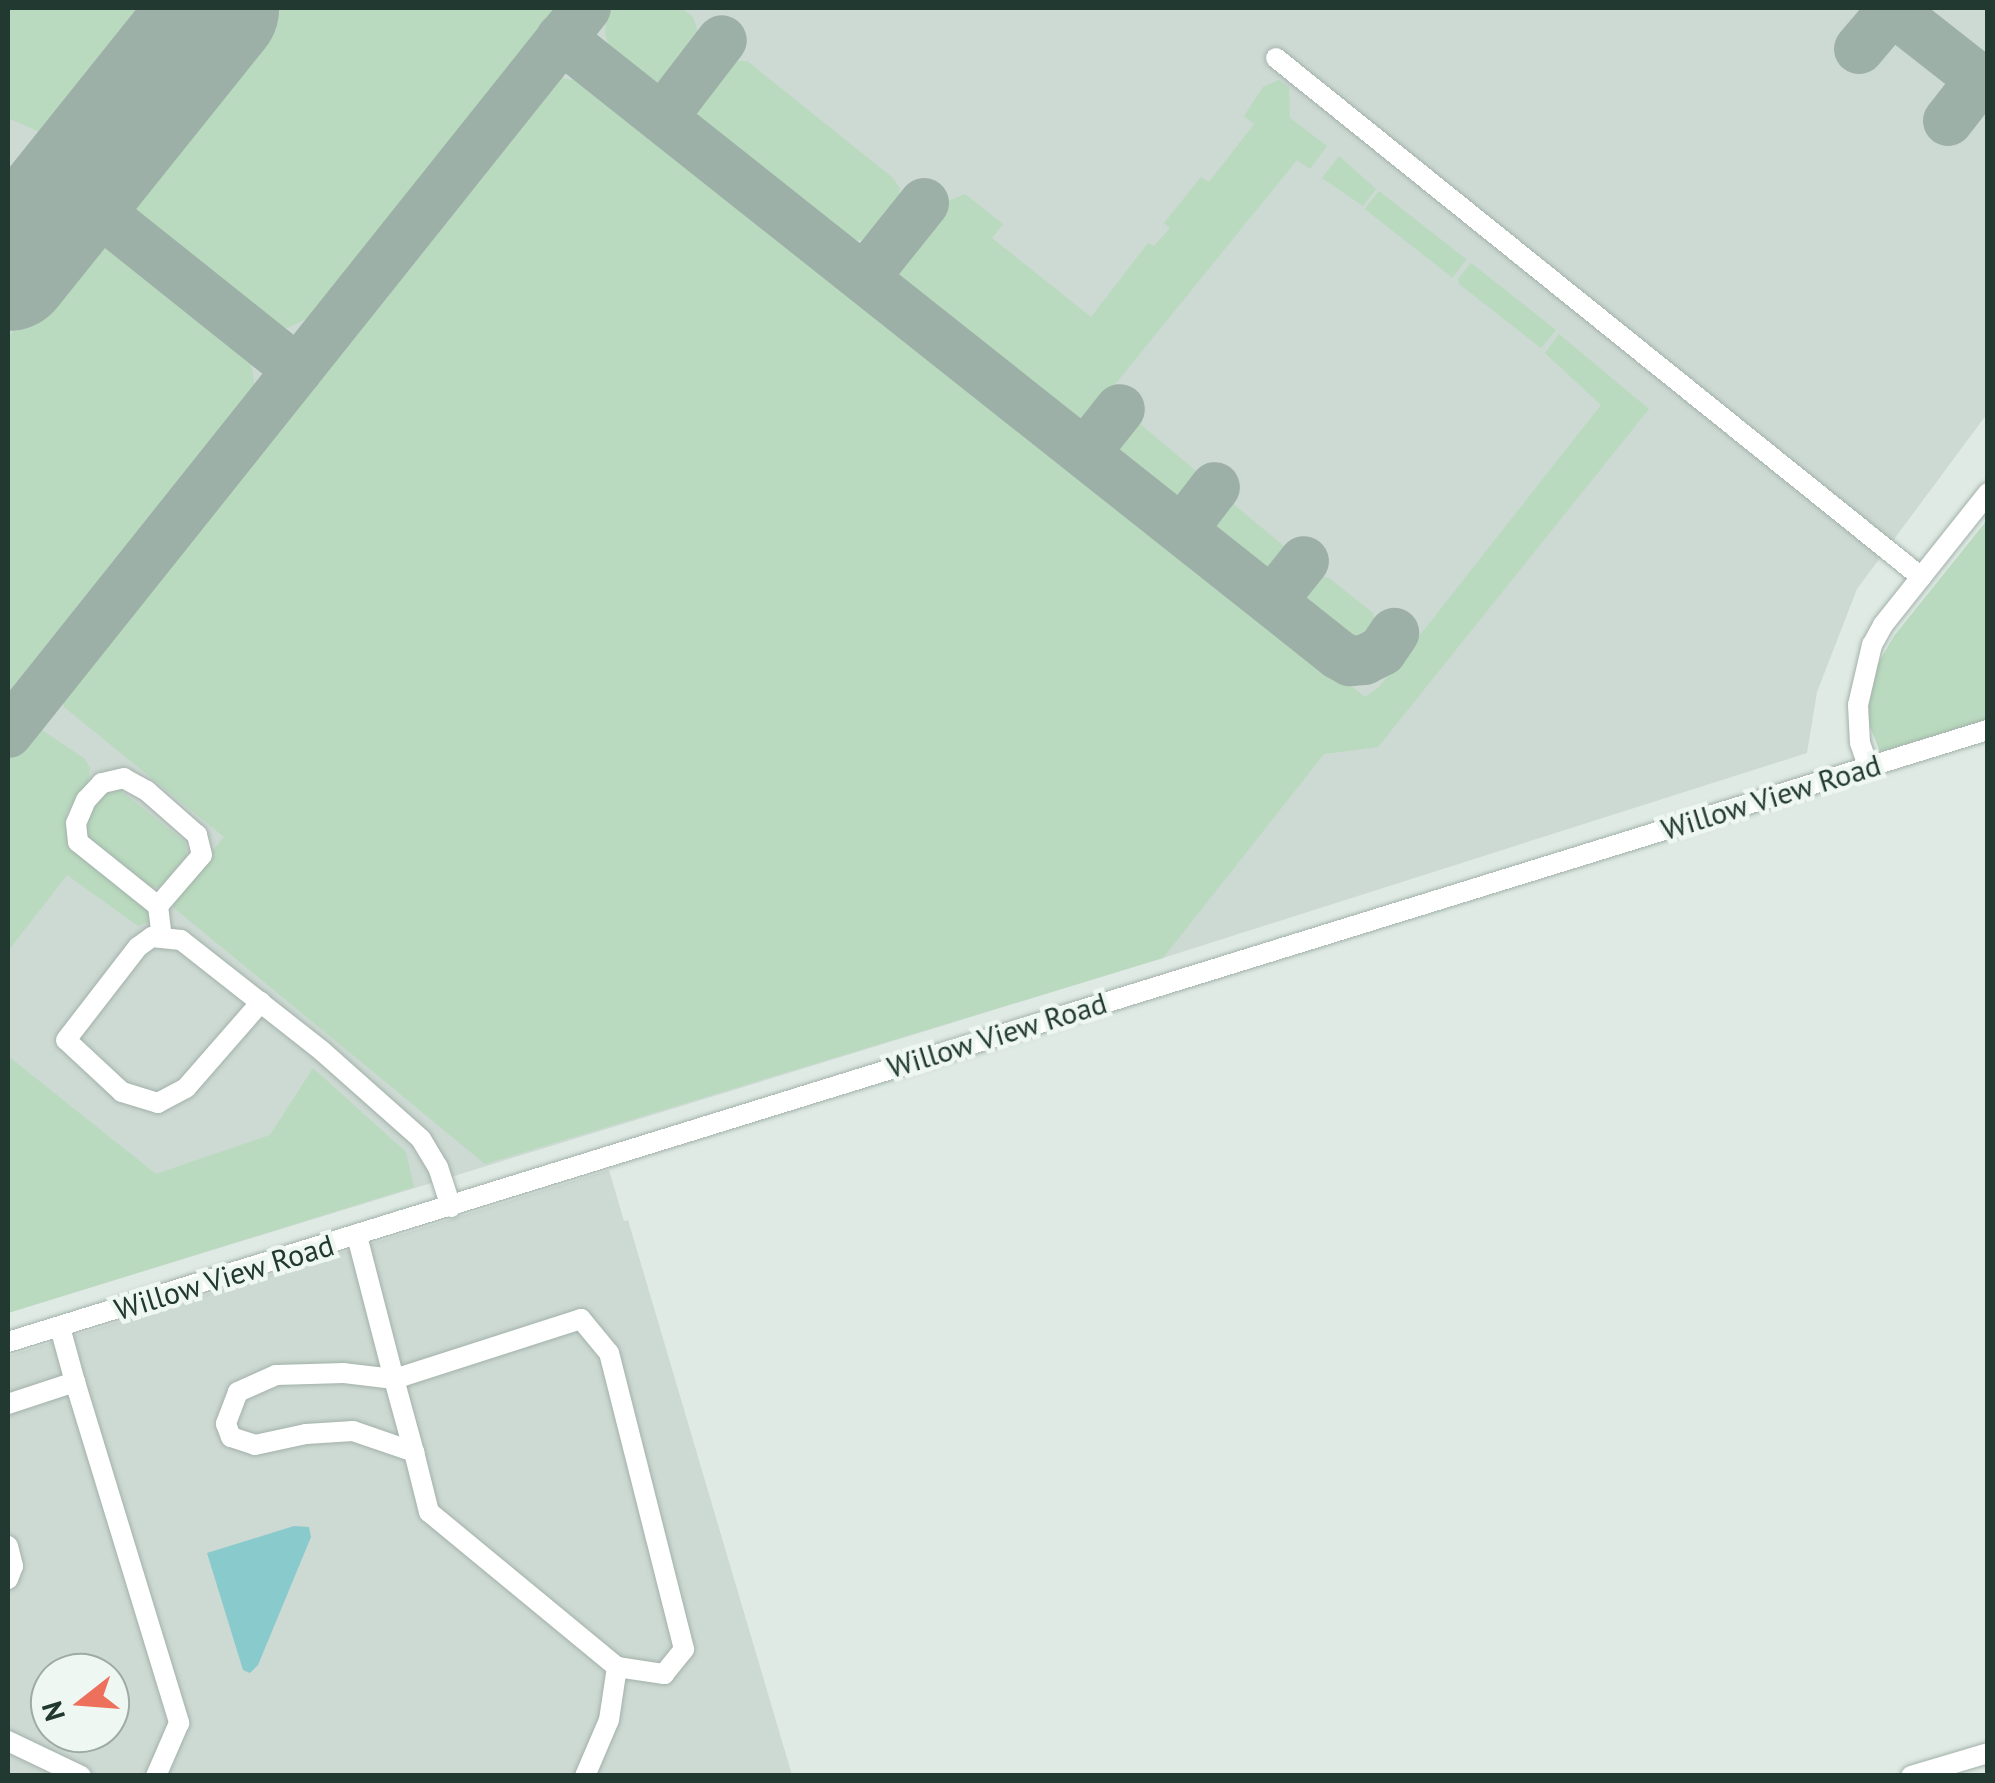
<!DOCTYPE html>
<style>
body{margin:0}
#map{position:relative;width:1995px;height:1783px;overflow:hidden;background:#dfeae4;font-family:"PT Sans",sans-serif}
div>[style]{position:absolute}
.built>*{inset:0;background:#cdd9d3}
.green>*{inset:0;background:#b9dabe;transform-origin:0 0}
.water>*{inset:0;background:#89cacd}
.taxiway>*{height:50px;margin:-25px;padding:0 25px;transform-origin:25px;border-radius:25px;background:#9db0a8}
.runway>*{height:125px;margin:-62.5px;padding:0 62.5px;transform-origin:62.5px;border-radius:62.5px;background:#9db0a8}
.roads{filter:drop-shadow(0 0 2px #a2b1aa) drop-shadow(0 0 2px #a2b1aa)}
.minor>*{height:20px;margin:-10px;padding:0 10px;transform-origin:10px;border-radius:10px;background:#fff}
span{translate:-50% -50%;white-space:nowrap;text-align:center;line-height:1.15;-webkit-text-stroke:9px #eff7f2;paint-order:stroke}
.street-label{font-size:30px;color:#213930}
.frame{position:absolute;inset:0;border:10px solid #213930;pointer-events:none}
.north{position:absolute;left:30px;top:1653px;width:100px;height:100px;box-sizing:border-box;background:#eff7f2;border:2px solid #9daba4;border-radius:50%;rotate:253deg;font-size:28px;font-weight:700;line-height:40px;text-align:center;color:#213930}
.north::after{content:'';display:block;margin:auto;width:35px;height:45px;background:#ec705b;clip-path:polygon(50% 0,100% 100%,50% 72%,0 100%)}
</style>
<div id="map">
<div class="built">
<i style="clip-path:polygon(8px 8px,1987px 8px,1987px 414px,1857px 589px,1817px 692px,1807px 753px,1163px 958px,8px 1313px)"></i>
<i style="clip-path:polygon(evenodd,609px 1170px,624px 1221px,628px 1220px,792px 1775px,8px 1773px,8px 1356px,609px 1170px,50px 1673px,110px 1673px,110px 1733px,50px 1733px,50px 1673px)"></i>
</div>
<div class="green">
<i style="clip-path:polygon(8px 8px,162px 8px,70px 123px,42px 133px,8px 118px)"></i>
<i style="clip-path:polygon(272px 8px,562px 8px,317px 314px,287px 328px,267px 324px,142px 222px,134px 203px,139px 174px)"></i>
<i style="clip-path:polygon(608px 8px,681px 8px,693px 17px,699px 34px,671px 76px,660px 82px,646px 81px,611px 53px,605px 33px)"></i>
<i style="clip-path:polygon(730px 61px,747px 61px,893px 178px,900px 189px,898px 205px,872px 238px,849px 242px,699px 123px,696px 101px,721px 66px)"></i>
<i style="clip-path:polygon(561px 78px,590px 83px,1365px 697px,1379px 687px,1601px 405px,1545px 353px,1559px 334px,1649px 409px,1378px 747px,1324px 754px,1163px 958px,485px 1164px,168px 903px,224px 837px,64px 707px,63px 700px,66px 686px,544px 87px)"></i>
<i style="clip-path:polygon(1279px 80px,1289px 88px,1290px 118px,1327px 146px,1310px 169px,1297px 160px,1087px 419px,1071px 419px,898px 277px,897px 269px,903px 255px,948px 201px,965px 194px,1003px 224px,992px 238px,1091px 317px,1148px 243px,1154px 246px,1170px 228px,1164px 223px,1201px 177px,1209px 182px,1254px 124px,1244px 116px,1263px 87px)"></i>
<i style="clip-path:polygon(1339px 156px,1376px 189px,1363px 206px,1322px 178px)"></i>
<i style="left:1379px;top:191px;width:111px;height:23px;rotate:38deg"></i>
<i style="clip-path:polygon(98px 247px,123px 252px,249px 353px,255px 386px,248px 404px,8px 705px,8px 338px,71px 258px)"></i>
<i style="clip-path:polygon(1471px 263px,1556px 330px,1541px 348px,1459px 284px,1458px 279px)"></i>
<i style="clip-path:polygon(1140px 424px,1196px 471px,1196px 482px,1183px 498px,1169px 498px,1116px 454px,1121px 436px)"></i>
<i style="clip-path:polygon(1231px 502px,1286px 548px,1287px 554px,1274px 570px,1264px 572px,1216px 535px,1213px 519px)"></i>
<i style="clip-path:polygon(1987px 520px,1987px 720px,1880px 752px,1866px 716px,1871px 676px,1894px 636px)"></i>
<i style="clip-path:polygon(1316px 575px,1329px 578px,1373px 613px,1376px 625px,1366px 639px,1350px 641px,1306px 606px,1302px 592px)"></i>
<i style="clip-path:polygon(42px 730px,85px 759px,90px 768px,88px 783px,66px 813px,68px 838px,145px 906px,153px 920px,138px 926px,67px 875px,8px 951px,8px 759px,30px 732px)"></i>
<i style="clip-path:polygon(119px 789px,185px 842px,187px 855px,160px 887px,149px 888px,85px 838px,83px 816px,100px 794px)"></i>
<i style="clip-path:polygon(8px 1056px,156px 1174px,270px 1135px,313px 1068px,406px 1152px,414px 1187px,8px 1313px)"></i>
</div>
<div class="water">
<i style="clip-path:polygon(294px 1526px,309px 1527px,311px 1537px,258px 1665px,250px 1673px,243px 1670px,207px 1553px)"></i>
</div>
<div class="taxiway">
<i style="left:1889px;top:8px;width:126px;rotate:38.2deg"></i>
<i style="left:561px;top:38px;width:993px;rotate:38.42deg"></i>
<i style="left:1339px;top:655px;width:13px;rotate:29deg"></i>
<i style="left:1350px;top:661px;width:14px;rotate:-4deg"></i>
<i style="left:1364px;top:660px;width:20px;rotate:-27deg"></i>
<i style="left:1382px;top:651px;width:22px;rotate:-56deg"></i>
<i style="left:1859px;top:49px;width:51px;rotate:-49.8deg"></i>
<i style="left:662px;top:118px;width:98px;rotate:-52.4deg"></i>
<i style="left:1948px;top:121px;width:52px;rotate:-52deg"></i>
<i style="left:71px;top:189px;width:290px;rotate:38.6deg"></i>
<i style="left:864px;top:278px;width:96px;rotate:-51.3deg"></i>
<i style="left:1085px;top:453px;width:56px;rotate:-51.5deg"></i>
<i style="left:1182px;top:530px;width:54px;rotate:-52.5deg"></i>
<i style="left:1272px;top:601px;width:51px;rotate:-51.3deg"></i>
<i style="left:8px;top:733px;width:927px;rotate:-51.44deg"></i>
</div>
<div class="runway">
<i style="left:8px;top:268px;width:333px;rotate:-51.3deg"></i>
</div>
<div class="roads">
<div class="minor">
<i style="left:1276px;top:58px;width:828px;rotate:38.82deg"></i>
<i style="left:1868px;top:766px;width:24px;rotate:-109deg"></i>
<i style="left:1860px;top:743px;width:38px;rotate:-93deg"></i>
<i style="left:1858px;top:705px;width:62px;rotate:-76.9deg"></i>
<i style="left:1872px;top:645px;width:23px;rotate:-61deg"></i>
<i style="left:1883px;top:625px;width:169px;rotate:-51.5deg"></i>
<i style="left:158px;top:906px;width:67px;rotate:-49.2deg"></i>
<i style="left:202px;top:855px;width:21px;rotate:-104deg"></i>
<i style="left:197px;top:835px;width:67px;rotate:-138.7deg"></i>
<i style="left:147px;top:791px;width:26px;rotate:-151deg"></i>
<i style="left:124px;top:778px;width:23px;rotate:167deg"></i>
<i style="left:102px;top:783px;width:23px;rotate:133deg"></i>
<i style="left:86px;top:800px;width:25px;rotate:113deg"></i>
<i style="left:76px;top:823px;width:19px;rotate:84deg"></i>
<i style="left:78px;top:842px;width:102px;rotate:38.7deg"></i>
<i style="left:158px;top:906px;width:31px;rotate:83deg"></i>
<i style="left:261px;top:1002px;width:114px;rotate:131.1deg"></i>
<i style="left:186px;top:1088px;width:32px;rotate:152deg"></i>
<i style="left:158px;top:1103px;width:38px;rotate:-163deg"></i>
<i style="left:122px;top:1092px;width:76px;rotate:-137.1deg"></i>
<i style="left:66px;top:1040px;width:118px;rotate:-52.3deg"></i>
<i style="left:138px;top:947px;width:17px;rotate:-36deg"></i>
<i style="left:152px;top:937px;width:29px;rotate:6deg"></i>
<i style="left:181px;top:940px;width:179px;rotate:38.2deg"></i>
<i style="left:322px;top:1051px;width:132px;rotate:41.6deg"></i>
<i style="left:421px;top:1139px;width:33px;rotate:59deg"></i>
<i style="left:438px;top:1167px;width:42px;rotate:72deg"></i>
<i style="left:357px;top:1236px;width:148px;rotate:75.5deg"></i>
<i style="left:394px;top:1379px;width:76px;rotate:74.7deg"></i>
<i style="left:414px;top:1452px;width:62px;rotate:76deg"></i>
<i style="left:429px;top:1512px;width:244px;rotate:39.5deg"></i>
<i style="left:617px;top:1667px;width:48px;rotate:8.5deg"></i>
<i style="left:664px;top:1674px;width:32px;rotate:-51deg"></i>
<i style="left:684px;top:1649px;width:305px;rotate:-104.2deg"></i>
<i style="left:609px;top:1353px;width:44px;rotate:-129.5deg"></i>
<i style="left:581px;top:1319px;width:196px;rotate:162.2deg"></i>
<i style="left:394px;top:1379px;width:50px;rotate:-173.2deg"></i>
<i style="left:344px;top:1373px;width:68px;rotate:178.3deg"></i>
<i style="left:276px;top:1375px;width:42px;rotate:155.9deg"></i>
<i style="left:238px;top:1392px;width:34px;rotate:111deg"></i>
<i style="left:226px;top:1424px;width:14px;rotate:69deg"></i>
<i style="left:231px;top:1437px;width:25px;rotate:18deg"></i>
<i style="left:255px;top:1445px;width:52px;rotate:-12.2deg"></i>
<i style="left:306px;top:1434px;width:47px;rotate:-3.7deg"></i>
<i style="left:353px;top:1431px;width:65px;rotate:19deg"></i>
<i style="left:8px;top:1342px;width:2072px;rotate:-17.18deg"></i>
<i style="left:75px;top:1382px;width:357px;rotate:73deg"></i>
<i style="left:179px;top:1723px;width:58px;rotate:113.5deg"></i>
<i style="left:8px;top:1404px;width:71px;rotate:-18.2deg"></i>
<i style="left:75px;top:1382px;width:57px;rotate:-105.3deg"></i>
<i style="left:8px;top:1546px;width:21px;rotate:76deg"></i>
<i style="left:13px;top:1566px;width:14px;rotate:111deg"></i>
<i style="left:8px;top:1741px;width:81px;rotate:25.6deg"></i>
<i style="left:585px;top:1776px;width:61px;rotate:-66.8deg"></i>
<i style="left:609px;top:1720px;width:54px;rotate:-81.4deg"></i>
<i style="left:1911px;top:1776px;width:80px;rotate:-16.6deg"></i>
</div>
</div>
<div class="street-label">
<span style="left:1771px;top:797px;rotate:-17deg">Willow View Road</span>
<span style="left:997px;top:1035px;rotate:-17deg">Willow View Road</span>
<span style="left:224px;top:1277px;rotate:-17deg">Willow View Road</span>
</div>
<div class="frame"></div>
<div class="north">N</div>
</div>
